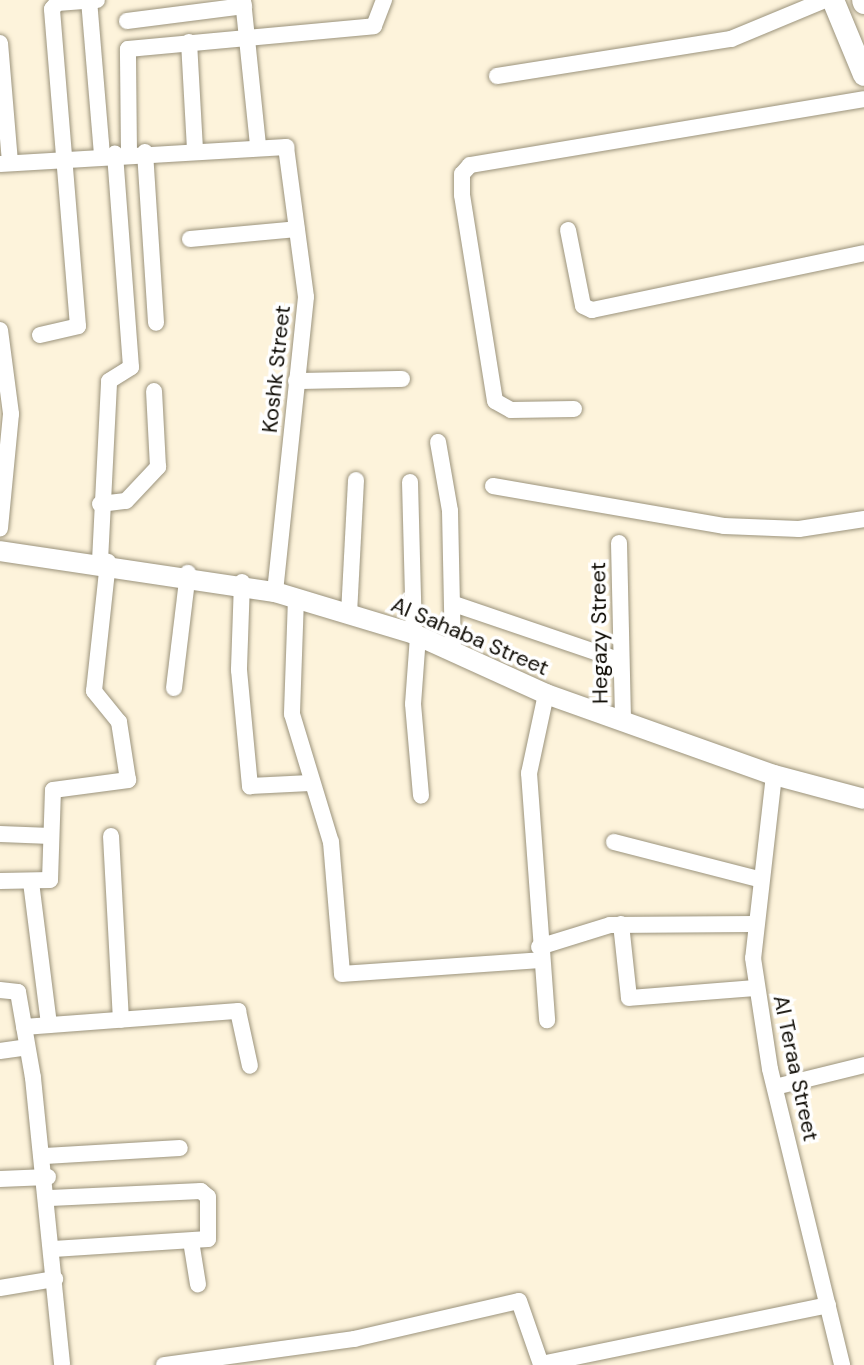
<!DOCTYPE html>
<style>
body{margin:0}
#map{position:relative;width:864px;height:1365px;overflow:hidden;background:#fdf3db;font-family:"DM Sans",sans-serif}
div>[style]{position:absolute}
.roads{filter:drop-shadow(0 0 2px #9b937c) drop-shadow(0 0 2px #9b937c)}
.minor>*{height:16px;margin:-8px;padding:0 8px;transform-origin:8px;border-radius:8px;background:#fff}
.tertiary>*{height:20px;margin:-10px;padding:0 10px;transform-origin:10px;border-radius:10px;background:#fff}
.secondary>*{height:22px;margin:-11px;padding:0 11px;transform-origin:11px;border-radius:11px;background:#fff}
span{translate:-50% -50%;white-space:nowrap;text-align:center;line-height:1.15;-webkit-text-stroke:7px #fff;paint-order:stroke}
.street-label{font-size:22px;color:#0f0c05}
</style>
<div id="map">
<div class="roads">
<div class="minor">
<i style="left:89px;top:0;width:156px;rotate:85.2deg"></i>
<i style="left:243px;top:0;width:146px;rotate:84.1deg"></i>
<i style="left:127px;top:21px;width:118px;rotate:-7.3deg"></i>
<i style="left:189px;top:42px;width:107px;rotate:86.8deg"></i>
<i style="left:0;top:43px;width:120px;rotate:85.2deg"></i>
<i style="left:497px;top:76px;width:237px;rotate:-9deg"></i>
<i style="left:731px;top:39px;width:102px;rotate:-22.5deg"></i>
<i style="left:145px;top:152px;width:171px;rotate:86.3deg"></i>
<i style="left:129px;top:153px;width:104px;rotate:-90.6deg"></i>
<i style="left:128px;top:49px;width:247px;rotate:-5.3deg"></i>
<i style="left:374px;top:26px;width:28px;rotate:-69deg"></i>
<i style="left:0;top:164px;width:287px;rotate:-3.4deg"></i>
<i style="left:286px;top:147px;width:151px;rotate:82.4deg"></i>
<i style="left:306px;top:297px;width:297px;rotate:96deg"></i>
<i style="left:568px;top:230px;width:77px;rotate:78.8deg"></i>
<i style="left:583px;top:306px;width:10px;rotate:24deg"></i>
<i style="left:592px;top:310px;width:278px;rotate:-11.8deg"></i>
<i style="left:190px;top:239px;width:107px;rotate:-5.3deg"></i>
<i style="left:0;top:330px;width:85px;rotate:82.5deg"></i>
<i style="left:11px;top:414px;width:115px;rotate:95.5deg"></i>
<i style="left:40px;top:335px;width:39px;rotate:-13deg"></i>
<i style="left:78px;top:326px;width:318px;rotate:-94.7deg"></i>
<i style="left:52px;top:9px;width:8px;rotate:-50deg"></i>
<i style="left:57px;top:3px;width:40px;rotate:-4.3deg"></i>
<i style="left:296px;top:381px;width:106px;rotate:-1.1deg"></i>
<i style="left:574px;top:409px;width:63px;rotate:179.1deg"></i>
<i style="left:511px;top:410px;width:18px;rotate:-151deg"></i>
<i style="left:495px;top:401px;width:209px;rotate:-99.1deg"></i>
<i style="left:462px;top:195px;width:21px;rotate:-90deg"></i>
<i style="left:462px;top:174px;width:12px;rotate:-48deg"></i>
<i style="left:470px;top:165px;width:399px;rotate:-9.5deg"></i>
<i style="left:438px;top:442px;width:70px;rotate:80.1deg"></i>
<i style="left:450px;top:511px;width:141px;rotate:88.8deg"></i>
<i style="left:410px;top:482px;width:152px;rotate:88.5deg"></i>
<i style="left:493px;top:486px;width:234px;rotate:9.8deg"></i>
<i style="left:724px;top:526px;width:75px;rotate:2.3deg"></i>
<i style="left:799px;top:529px;width:66px;rotate:-8.7deg"></i>
<i style="left:100px;top:504px;width:26px;rotate:-7deg"></i>
<i style="left:126px;top:501px;width:47px;rotate:-46.7deg"></i>
<i style="left:158px;top:467px;width:76px;rotate:-93deg"></i>
<i style="left:619px;top:543px;width:179px;rotate:88.7deg"></i>
<i style="left:100px;top:561px;width:180px;rotate:-87.1deg"></i>
<i style="left:109px;top:381px;width:26px;rotate:-32deg"></i>
<i style="left:131px;top:367px;width:214px;rotate:-94.3deg"></i>
<i style="left:242px;top:582px;width:88px;rotate:92deg"></i>
<i style="left:239px;top:670px;width:117px;rotate:84.6deg"></i>
<i style="left:250px;top:786px;width:60px;rotate:-2.9deg"></i>
<i style="left:296px;top:598px;width:116px;rotate:92deg"></i>
<i style="left:292px;top:714px;width:134px;rotate:73.1deg"></i>
<i style="left:331px;top:842px;width:132px;rotate:85.2deg"></i>
<i style="left:342px;top:974px;width:198px;rotate:-4deg"></i>
<i style="left:454px;top:604px;width:176px;rotate:18.8deg"></i>
<i style="left:349px;top:614px;width:134px;rotate:-87deg"></i>
<i style="left:418px;top:636px;width:68px;rotate:94.2deg"></i>
<i style="left:413px;top:704px;width:92px;rotate:85deg"></i>
<i style="left:174px;top:688px;width:116px;rotate:-83.1deg"></i>
<i style="left:546px;top:694px;width:81px;rotate:102.1deg"></i>
<i style="left:529px;top:773px;width:248px;rotate:85.8deg"></i>
<i style="left:774px;top:775px;width:184px;rotate:96.5deg"></i>
<i style="left:753px;top:958px;width:112px;rotate:81.3deg"></i>
<i style="left:770px;top:1069px;width:305px;rotate:76.3deg"></i>
<i style="left:0;top:834px;width:51px;rotate:2.2deg"></i>
<i style="left:111px;top:836px;width:184px;rotate:86.9deg"></i>
<i style="left:614px;top:842px;width:149px;rotate:14.4deg"></i>
<i style="left:0;top:881px;width:50px;rotate:-1.1deg"></i>
<i style="left:50px;top:880px;width:90px;rotate:-88.1deg"></i>
<i style="left:53px;top:790px;width:76px;rotate:-7.6deg"></i>
<i style="left:128px;top:780px;width:59px;rotate:-98.8deg"></i>
<i style="left:119px;top:722px;width:40px;rotate:-129deg"></i>
<i style="left:94px;top:691px;width:130px;rotate:-83.8deg"></i>
<i style="left:31px;top:882px;width:144px;rotate:82.8deg"></i>
<i style="left:621px;top:924px;width:74px;rotate:83.8deg"></i>
<i style="left:629px;top:998px;width:128px;rotate:-4.5deg"></i>
<i style="left:539px;top:947px;width:74px;rotate:-17.2deg"></i>
<i style="left:610px;top:925px;width:144px;rotate:-0.4deg"></i>
<i style="left:0;top:990px;width:18px;rotate:6deg"></i>
<i style="left:18px;top:992px;width:87px;rotate:80.1deg"></i>
<i style="left:33px;top:1078px;width:288px;rotate:84.2deg"></i>
<i style="left:24px;top:1027px;width:215px;rotate:-4.3deg"></i>
<i style="left:238px;top:1011px;width:56px;rotate:77.7deg"></i>
<i style="left:0;top:1051px;width:27px;rotate:-8deg"></i>
<i style="left:775px;top:1087px;width:92px;rotate:-13.9deg"></i>
<i style="left:45px;top:1156px;width:135px;rotate:-3.4deg"></i>
<i style="left:0;top:1179px;width:48px;rotate:-2.4deg"></i>
<i style="left:50px;top:1198px;width:151px;rotate:-2.7deg"></i>
<i style="left:201px;top:1191px;width:9px;rotate:41deg"></i>
<i style="left:208px;top:1197px;width:42px;rotate:90deg"></i>
<i style="left:208px;top:1239px;width:155px;rotate:176.3deg"></i>
<i style="left:191px;top:1241px;width:44px;rotate:80.8deg"></i>
<i style="left:0;top:1288px;width:56px;rotate:-9.3deg"></i>
<i style="left:164px;top:1365px;width:192px;rotate:-7.8deg"></i>
<i style="left:354px;top:1339px;width:169px;rotate:-13deg"></i>
<i style="left:519px;top:1301px;width:67px;rotate:70.8deg"></i>
<i style="left:541px;top:1364px;width:293px;rotate:-11.6deg"></i>
</div>
<div class="tertiary">
<i style="left:0;top:551px;width:278px;rotate:8.5deg"></i>
<i style="left:275px;top:592px;width:145px;rotate:16.8deg"></i>
<i style="left:414px;top:634px;width:145px;rotate:24.4deg"></i>
<i style="left:546px;top:694px;width:242px;rotate:19.6deg"></i>
<i style="left:774px;top:775px;width:93px;rotate:14.9deg"></i>
</div>
<div class="secondary">
<i style="left:833px;top:0;width:81px;rotate:67.5deg"></i>
<i style="left:863px;top:0;width:3px;rotate:72deg"></i>
</div>
</div>
<div class="street-label">
<span style="left:276px;top:369px;rotate:-84deg">Koshk Street</span>
<span style="left:599px;top:633px;rotate:-91deg">Hegazy Street</span>
<span style="left:470px;top:636px;rotate:23deg">Al Sahaba Street</span>
<span style="left:796px;top:1068px;rotate:78deg">Al Teraa Street</span>
</div>
</div>
